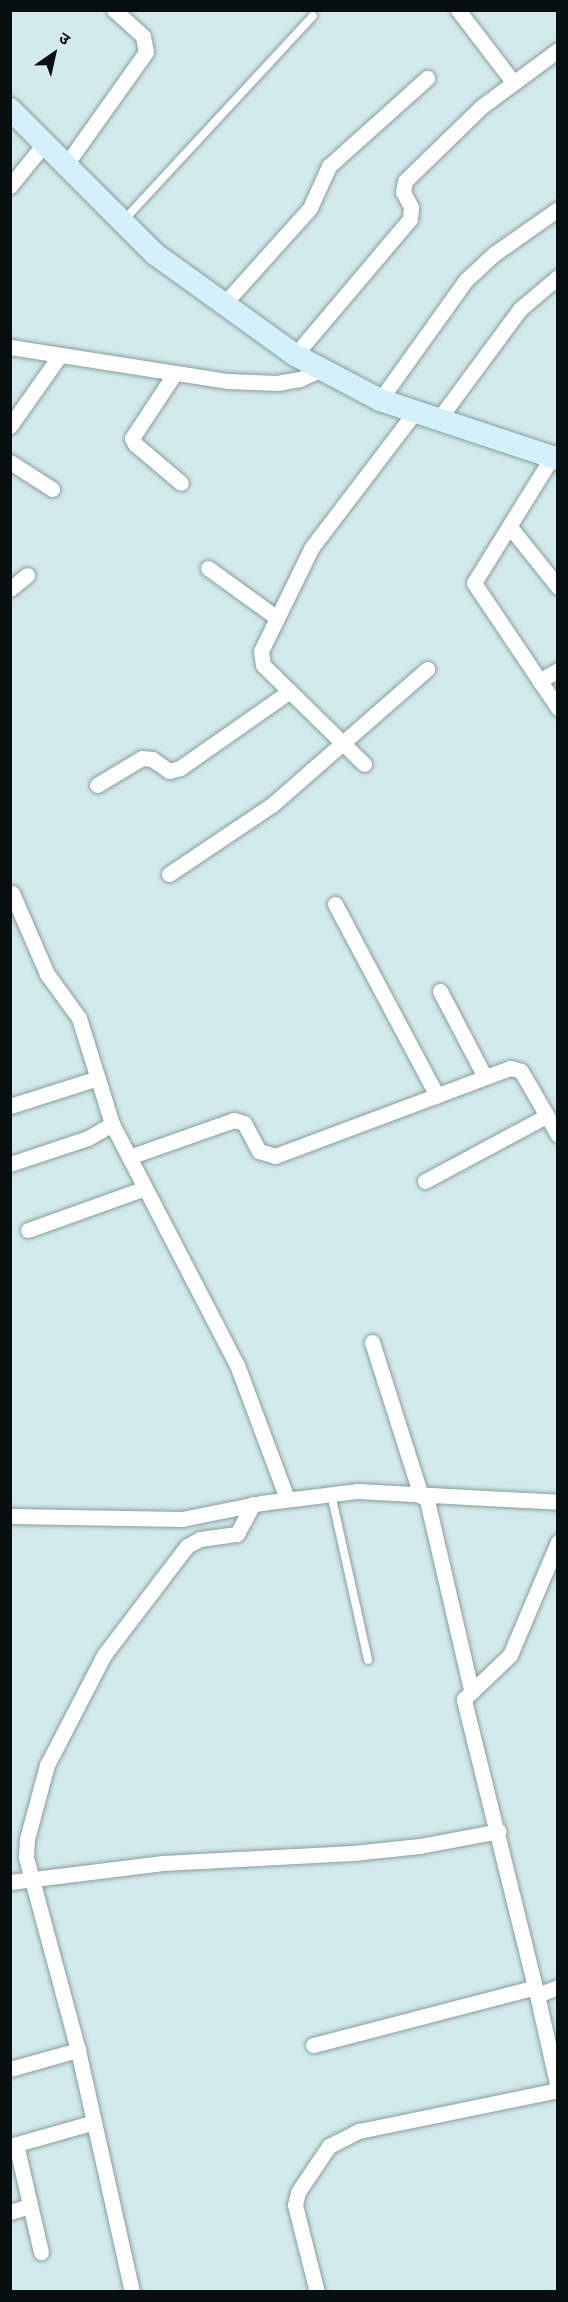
<!DOCTYPE html>
<meta charset="utf-8">
<style>
body{margin:0}
#map{position:relative;width:568px;height:2302px;overflow:hidden;background:#d3eaeb;font-family:"DejaVu Sans","Noto Sans Devanagari",sans-serif}
div>[style]{position:absolute}
.roads{filter:drop-shadow(0 0 2px #889d9e) drop-shadow(0 0 2px #889d9e)}
.lane>*{height:8px;margin:-4px;padding:0 4px;transform-origin:4px;border-radius:4px;background:#fff}
.street>*{height:15px;margin:-7.5px;padding:0 7.5px;transform-origin:7.5px;border-radius:7.5px;background:#fff}
.secondary>*{height:22px;margin:-11px;padding:0 11px;transform-origin:11px;border-radius:11px;background:#d4f1fb}
span{translate:-50% -50%;white-space:nowrap;text-align:center;line-height:1.15;-webkit-text-stroke:6px #d3eaeb;paint-order:stroke}
.frame{position:absolute;inset:0;border:12px solid #080f10;pointer-events:none}
.north{position:absolute;left:24px;top:24px;width:60px;height:60px;-webkit-text-stroke:4px #d3eaeb;paint-order:stroke;rotate:34deg;font-size:16px;font-weight:700;line-height:24px;text-align:center;color:#080f10}
.north::after{content:'';display:block;margin:auto;width:21px;height:27px;background:#080f10;clip-path:polygon(50% 0,100% 100%,50% 72%,0 100%)}
</style>
<div id="map">
<div class="roads">
<div class="lane">
<i style="left:124px;top:220px;width:278px;rotate:-47.2deg"></i>
<i style="left:331px;top:1494px;width:170px;rotate:77.4deg"></i>
</div>
<div class="street">
<i style="left:458px;top:10px;width:91px;rotate:52.6deg"></i>
<i style="left:65px;top:166px;width:140px;rotate:-54.6deg"></i>
<i style="left:146px;top:52px;width:16px;rotate:-101deg"></i>
<i style="left:143px;top:36px;width:39px;rotate:-138deg"></i>
<i style="left:10px;top:186px;width:55px;rotate:-50.9deg"></i>
<i style="left:223px;top:305px;width:130px;rotate:-48.1deg"></i>
<i style="left:310px;top:208px;width:46px;rotate:-65.7deg"></i>
<i style="left:329px;top:166px;width:132px;rotate:-41.9deg"></i>
<i style="left:10px;top:347px;width:221px;rotate:8.9deg"></i>
<i style="left:228px;top:381px;width:49px;rotate:2.3deg"></i>
<i style="left:277px;top:383px;width:23px;rotate:-10deg"></i>
<i style="left:300px;top:379px;width:24px;rotate:-24deg"></i>
<i style="left:295px;top:355px;width:178px;rotate:-49.8deg"></i>
<i style="left:410px;top:219px;width:12px;rotate:-85deg"></i>
<i style="left:411px;top:207px;width:17px;rotate:-118deg"></i>
<i style="left:403px;top:192px;width:11px;rotate:-80deg"></i>
<i style="left:405px;top:181px;width:106px;rotate:-44.2deg"></i>
<i style="left:481px;top:107px;width:96px;rotate:-36.5deg"></i>
<i style="left:175px;top:373px;width:78px;rotate:123.5deg"></i>
<i style="left:132px;top:438px;width:7px;rotate:63deg"></i>
<i style="left:135px;top:444px;width:60px;rotate:40.3deg"></i>
<i style="left:380px;top:400px;width:148px;rotate:-54.4deg"></i>
<i style="left:466px;top:280px;width:38px;rotate:-43deg"></i>
<i style="left:494px;top:254px;width:78px;rotate:-35.1deg"></i>
<i style="left:438px;top:420px;width:138px;rotate:-53.5deg"></i>
<i style="left:520px;top:309px;width:50px;rotate:-40.1deg"></i>
<i style="left:10px;top:426px;width:87px;rotate:-54.8deg"></i>
<i style="left:552px;top:457px;width:148px;rotate:121.8deg"></i>
<i style="left:474px;top:583px;width:151px;rotate:56.1deg"></i>
<i style="left:10px;top:462px;width:50px;rotate:32.7deg"></i>
<i style="left:510px;top:527px;width:77px;rotate:51.3deg"></i>
<i style="left:208px;top:568px;width:85px;rotate:35.9deg"></i>
<i style="left:10px;top:589px;width:22px;rotate:-39deg"></i>
<i style="left:539px;top:681px;width:22px;rotate:-30deg"></i>
<i style="left:364px;top:764px;width:141px;rotate:-135.6deg"></i>
<i style="left:263px;top:665px;width:14px;rotate:-98deg"></i>
<i style="left:261px;top:651px;width:116px;rotate:-63.9deg"></i>
<i style="left:312px;top:547px;width:170px;rotate:-52.7deg"></i>
<i style="left:97px;top:785px;width:52px;rotate:-31deg"></i>
<i style="left:142px;top:758px;width:10px;rotate:6deg"></i>
<i style="left:152px;top:759px;width:21px;rotate:35deg"></i>
<i style="left:169px;top:771px;width:11px;rotate:-15deg"></i>
<i style="left:180px;top:768px;width:134px;rotate:-35deg"></i>
<i style="left:169px;top:874px;width:125px;rotate:-33.9deg"></i>
<i style="left:273px;top:804px;width:205px;rotate:-41.2deg"></i>
<i style="left:12px;top:893px;width:88px;rotate:66.6deg"></i>
<i style="left:47px;top:974px;width:54px;rotate:54deg"></i>
<i style="left:79px;top:1018px;width:111px;rotate:72.7deg"></i>
<i style="left:112px;top:1124px;width:271px;rotate:62.6deg"></i>
<i style="left:237px;top:1365px;width:143px;rotate:69.5deg"></i>
<i style="left:335px;top:904px;width:217px;rotate:62deg"></i>
<i style="left:440px;top:991px;width:97px;rotate:62.4deg"></i>
<i style="left:10px;top:1106px;width:92px;rotate:-17.7deg"></i>
<i style="left:129px;top:1157px;width:111px;rotate:-19.4deg"></i>
<i style="left:234px;top:1120px;width:10px;rotate:17deg"></i>
<i style="left:244px;top:1123px;width:32px;rotate:62deg"></i>
<i style="left:259px;top:1151px;width:17px;rotate:17deg"></i>
<i style="left:275px;top:1156px;width:251px;rotate:-20.5deg"></i>
<i style="left:510px;top:1068px;width:11px;rotate:15deg"></i>
<i style="left:521px;top:1071px;width:74px;rotate:60deg"></i>
<i style="left:10px;top:1164px;width:82px;rotate:-18.4deg"></i>
<i style="left:88px;top:1138px;width:28px;rotate:-30deg"></i>
<i style="left:425px;top:1181px;width:137px;rotate:-28.2deg"></i>
<i style="left:28px;top:1230px;width:124px;rotate:-19.7deg"></i>
<i style="left:372px;top:1342px;width:162px;rotate:72.3deg"></i>
<i style="left:426px;top:1496px;width:199px;rotate:76.9deg"></i>
<i style="left:10px;top:1516px;width:172px;rotate:1deg"></i>
<i style="left:182px;top:1519px;width:81px;rotate:-11.4deg"></i>
<i style="left:261px;top:1503px;width:98px;rotate:-7.1deg"></i>
<i style="left:358px;top:1491px;width:200px;rotate:3.1deg"></i>
<i style="left:10px;top:1882px;width:154px;rotate:-7.1deg"></i>
<i style="left:163px;top:1863px;width:190px;rotate:-3deg"></i>
<i style="left:353px;top:1853px;width:67px;rotate:-6deg"></i>
<i style="left:420px;top:1846px;width:80px;rotate:-10.8deg"></i>
<i style="left:558px;top:1987px;width:22px;rotate:159deg"></i>
<i style="left:537px;top:1995px;width:95px;rotate:77.3deg"></i>
<i style="left:537px;top:1995px;width:305px;rotate:-103.9deg"></i>
<i style="left:464px;top:1699px;width:64px;rotate:-43.7deg"></i>
<i style="left:510px;top:1655px;width:123px;rotate:-67deg"></i>
<i style="left:313px;top:2045px;width:229px;rotate:-14.6deg"></i>
<i style="left:10px;top:2069px;width:71px;rotate:-15.6deg"></i>
<i style="left:16px;top:2144px;width:111px;rotate:77deg"></i>
<i style="left:10px;top:2146px;width:87px;rotate:-15.9deg"></i>
<i style="left:10px;top:2212px;width:21px;rotate:-17deg"></i>
<i style="left:132px;top:2292px;width:248px;rotate:-102.6deg"></i>
<i style="left:78px;top:2050px;width:200px;rotate:-105.1deg"></i>
<i style="left:26px;top:1857px;width:18px;rotate:-87deg"></i>
<i style="left:27px;top:1839px;width:77px;rotate:-74.9deg"></i>
<i style="left:47px;top:1765px;width:124px;rotate:-62.6deg"></i>
<i style="left:104px;top:1655px;width:137px;rotate:-52.7deg"></i>
<i style="left:187px;top:1546px;width:15px;rotate:-28deg"></i>
<i style="left:200px;top:1539px;width:37px;rotate:-8deg"></i>
<i style="left:237px;top:1534px;width:34px;rotate:-62deg"></i>
<i style="left:317px;top:2292px;width:90px;rotate:-104.2deg"></i>
<i style="left:295px;top:2205px;width:13px;rotate:-77deg"></i>
<i style="left:298px;top:2192px;width:55px;rotate:-56deg"></i>
<i style="left:329px;top:2146px;width:34px;rotate:-27deg"></i>
<i style="left:359px;top:2131px;width:203px;rotate:-11.6deg"></i>
</div>
<div class="secondary">
<i style="left:10px;top:109px;width:205px;rotate:45deg"></i>
<i style="left:155px;top:254px;width:173px;rotate:35.8deg"></i>
<i style="left:295px;top:355px;width:96px;rotate:27.9deg"></i>
<i style="left:380px;top:400px;width:188px;rotate:18.3deg"></i>
</div>
</div>
<div class="frame"></div>
<div class="north">उ</div>
</div>
